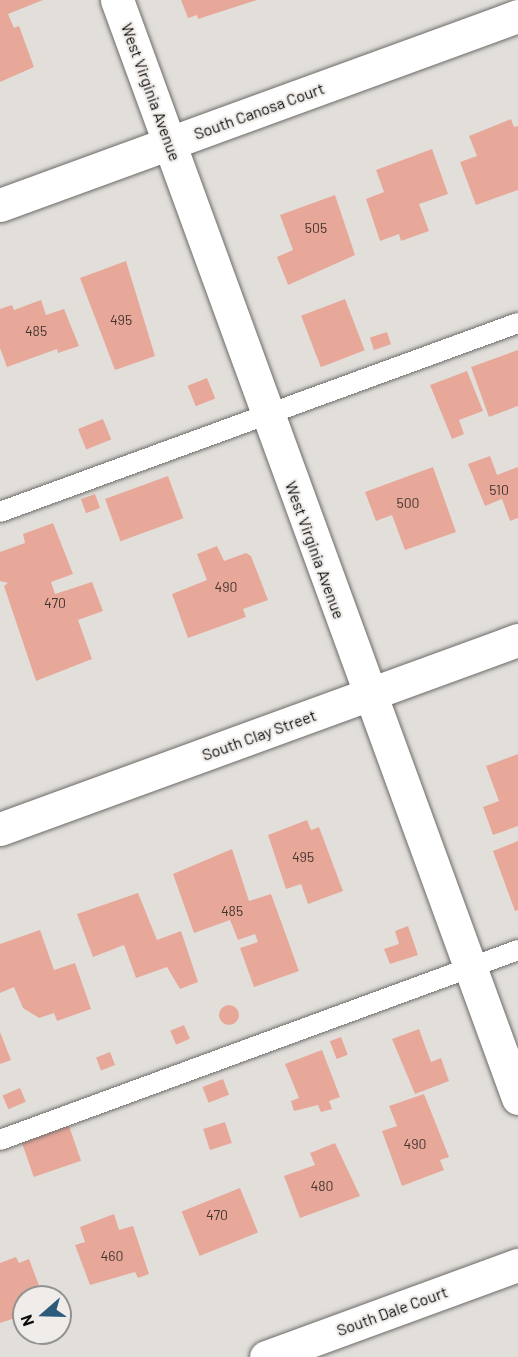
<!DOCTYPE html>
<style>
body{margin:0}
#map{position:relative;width:518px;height:1357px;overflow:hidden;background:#e2dfdb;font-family:Barlow,sans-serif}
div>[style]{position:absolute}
.building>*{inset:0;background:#e7a89a;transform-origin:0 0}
.round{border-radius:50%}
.roads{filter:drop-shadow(0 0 2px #6d6b68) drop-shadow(0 0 2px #6d6b68)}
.service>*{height:20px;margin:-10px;padding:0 10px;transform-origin:10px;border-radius:10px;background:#fff}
.minor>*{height:33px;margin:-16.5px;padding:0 16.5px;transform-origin:16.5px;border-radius:16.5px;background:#fff}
span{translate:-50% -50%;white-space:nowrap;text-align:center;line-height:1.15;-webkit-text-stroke:4.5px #efece9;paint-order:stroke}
.number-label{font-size:14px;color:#443430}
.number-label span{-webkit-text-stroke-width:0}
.street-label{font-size:16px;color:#0e0d0c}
.north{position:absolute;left:12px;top:1285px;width:60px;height:60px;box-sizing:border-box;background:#efece9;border:2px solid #959391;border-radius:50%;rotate:250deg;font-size:16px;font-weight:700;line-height:24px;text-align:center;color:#0e0d0c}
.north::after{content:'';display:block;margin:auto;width:21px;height:27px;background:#2c5a7a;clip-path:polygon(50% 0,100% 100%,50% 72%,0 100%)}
</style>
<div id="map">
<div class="building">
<i style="clip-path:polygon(0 0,43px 0,8px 14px,14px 28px,19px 26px,34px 67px,0 82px)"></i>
<i style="clip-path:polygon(181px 0,257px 0,198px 19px,197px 15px,188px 18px)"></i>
<i style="clip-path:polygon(511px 119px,514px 127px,518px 126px,518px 190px,476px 205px,460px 162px,477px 156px,469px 136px)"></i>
<i style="clip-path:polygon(432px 149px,448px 194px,419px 204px,429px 231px,401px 241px,399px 234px,380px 241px,366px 199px,384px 192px,376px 170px)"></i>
<i style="clip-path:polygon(335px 195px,355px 255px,288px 285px,277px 257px,293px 250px,280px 215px)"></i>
<i style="clip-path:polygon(126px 261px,155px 356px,115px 370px,80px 278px)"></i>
<i style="left:345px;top:299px;width:55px;height:47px;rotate:69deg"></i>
<i style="clip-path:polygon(41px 300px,46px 315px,64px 309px,79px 346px,58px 353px,57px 349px,7px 367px,0 348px,0 309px,12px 305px,14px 310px)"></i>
<i style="left:387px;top:332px;width:13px;height:18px;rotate:72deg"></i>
<i style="clip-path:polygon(518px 350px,518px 406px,489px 417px,471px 367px)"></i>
<i style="clip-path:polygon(467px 371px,483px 411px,459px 420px,464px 434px,452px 439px,430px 385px)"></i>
<i style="left:207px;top:378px;width:22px;height:21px;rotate:68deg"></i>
<i style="left:103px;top:419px;width:22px;height:27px;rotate:68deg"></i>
<i style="clip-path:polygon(490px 456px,497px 475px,518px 467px,518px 518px,510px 521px,502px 499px,485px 506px,468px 464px)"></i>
<i style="clip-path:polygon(433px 467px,456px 532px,405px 550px,392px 515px,376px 521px,365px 492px)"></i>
<i style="left:168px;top:476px;width:45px;height:67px;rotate:70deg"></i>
<i style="left:95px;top:494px;width:15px;height:15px;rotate:70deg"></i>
<i style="clip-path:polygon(53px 523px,73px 574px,51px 582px,55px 594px,92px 582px,103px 611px,78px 620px,92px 659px,36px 681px,4px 586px,8px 583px,0 581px,0 552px,25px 543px,23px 534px)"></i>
<i style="clip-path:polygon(217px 546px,224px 561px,246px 553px,251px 556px,268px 600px,243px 609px,246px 617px,188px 638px,172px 594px,207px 580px,197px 554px)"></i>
<i style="clip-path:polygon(518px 754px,518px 826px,493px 835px,483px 807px,499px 801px,486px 766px)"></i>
<i style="clip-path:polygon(307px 820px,311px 830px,319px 827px,343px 891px,308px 904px,301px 884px,286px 889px,268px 835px)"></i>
<i style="clip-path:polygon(518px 841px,518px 910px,515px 911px,493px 851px)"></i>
<i style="clip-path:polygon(232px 849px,249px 901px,271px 894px,299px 971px,254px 987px,240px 948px,258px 942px,255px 934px,238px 940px,230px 920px,194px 933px,173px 874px)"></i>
<i style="clip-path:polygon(138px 893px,157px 940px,181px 931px,198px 982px,180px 989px,167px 967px,136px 978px,124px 945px,93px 957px,77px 914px)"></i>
<i style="clip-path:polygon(408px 926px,418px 955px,390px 964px,384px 949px,399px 944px,395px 931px)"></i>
<i style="clip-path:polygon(40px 930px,54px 970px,75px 963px,91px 1009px,57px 1021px,54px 1013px,39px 1018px,23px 1008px,14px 987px,0 993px,0 944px)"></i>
<i class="round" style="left:219px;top:1005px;width:20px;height:20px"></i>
<i style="left:184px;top:1025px;width:15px;height:15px;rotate:67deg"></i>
<i style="clip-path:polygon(419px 1029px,431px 1062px,441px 1058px,449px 1081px,415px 1094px,392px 1039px)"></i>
<i style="clip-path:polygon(0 1032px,11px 1060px,0 1064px)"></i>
<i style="left:341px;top:1037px;width:19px;height:12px;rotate:69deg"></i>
<i style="clip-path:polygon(322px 1050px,340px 1097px,329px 1101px,332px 1109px,321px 1112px,318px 1105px,294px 1111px,291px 1101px,299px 1098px,285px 1064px)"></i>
<i style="left:110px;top:1052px;width:14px;height:15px;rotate:69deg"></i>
<i style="left:223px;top:1079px;width:17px;height:22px;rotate:69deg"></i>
<i style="left:20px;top:1088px;width:15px;height:19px;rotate:67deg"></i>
<i style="clip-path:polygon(424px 1094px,449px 1157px,440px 1160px,444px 1170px,402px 1186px,382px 1131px,397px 1126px,389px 1106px)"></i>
<i style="left:225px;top:1122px;width:22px;height:23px;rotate:72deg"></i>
<i style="left:68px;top:1123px;width:40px;height:50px;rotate:71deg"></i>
<i style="clip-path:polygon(335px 1143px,360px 1196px,300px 1218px,284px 1176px,315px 1165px,310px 1153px)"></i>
<i style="left:240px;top:1188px;width:48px;height:63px;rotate:68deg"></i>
<i style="clip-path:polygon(114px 1214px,119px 1230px,133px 1226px,149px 1274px,138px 1278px,135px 1272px,90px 1285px,75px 1245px,85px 1242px,80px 1227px)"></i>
<i style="clip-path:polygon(16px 1257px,19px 1263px,29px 1259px,43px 1296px,24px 1297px,24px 1315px,0 1323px,0 1263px)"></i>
</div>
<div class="roads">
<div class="service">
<i style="left:0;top:512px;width:551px;rotate:-20.05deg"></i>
<i style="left:0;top:1140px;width:552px;rotate:-20.14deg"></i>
</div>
<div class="minor">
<i style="left:117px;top:0;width:1169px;rotate:69.94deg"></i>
<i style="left:0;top:205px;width:551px;rotate:-20.05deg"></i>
<i style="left:0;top:829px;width:551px;rotate:-20.05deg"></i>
<i style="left:266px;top:1357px;width:268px;rotate:-20.1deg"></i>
</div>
</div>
<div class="number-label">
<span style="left:316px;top:228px">505</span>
<span style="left:121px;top:320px">495</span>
<span style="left:36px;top:331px">485</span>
<span style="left:499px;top:490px">510</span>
<span style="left:408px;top:503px">500</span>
<span style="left:226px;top:587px">490</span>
<span style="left:55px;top:603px">470</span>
<span style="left:303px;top:857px">495</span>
<span style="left:232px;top:911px">485</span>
<span style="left:415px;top:1144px">490</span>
<span style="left:322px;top:1186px">480</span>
<span style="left:217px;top:1215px">470</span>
<span style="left:112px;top:1256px">460</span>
</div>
<div class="street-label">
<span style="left:151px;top:92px;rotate:70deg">West Virginia Avenue</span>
<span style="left:259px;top:111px;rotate:-20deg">South Canosa Court</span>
<span style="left:315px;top:550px;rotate:70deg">West Virginia Avenue</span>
<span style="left:259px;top:735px;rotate:-20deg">South Clay Street</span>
<span style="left:392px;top:1311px;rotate:-20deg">South Dale Court</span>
</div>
<div class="north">N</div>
</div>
